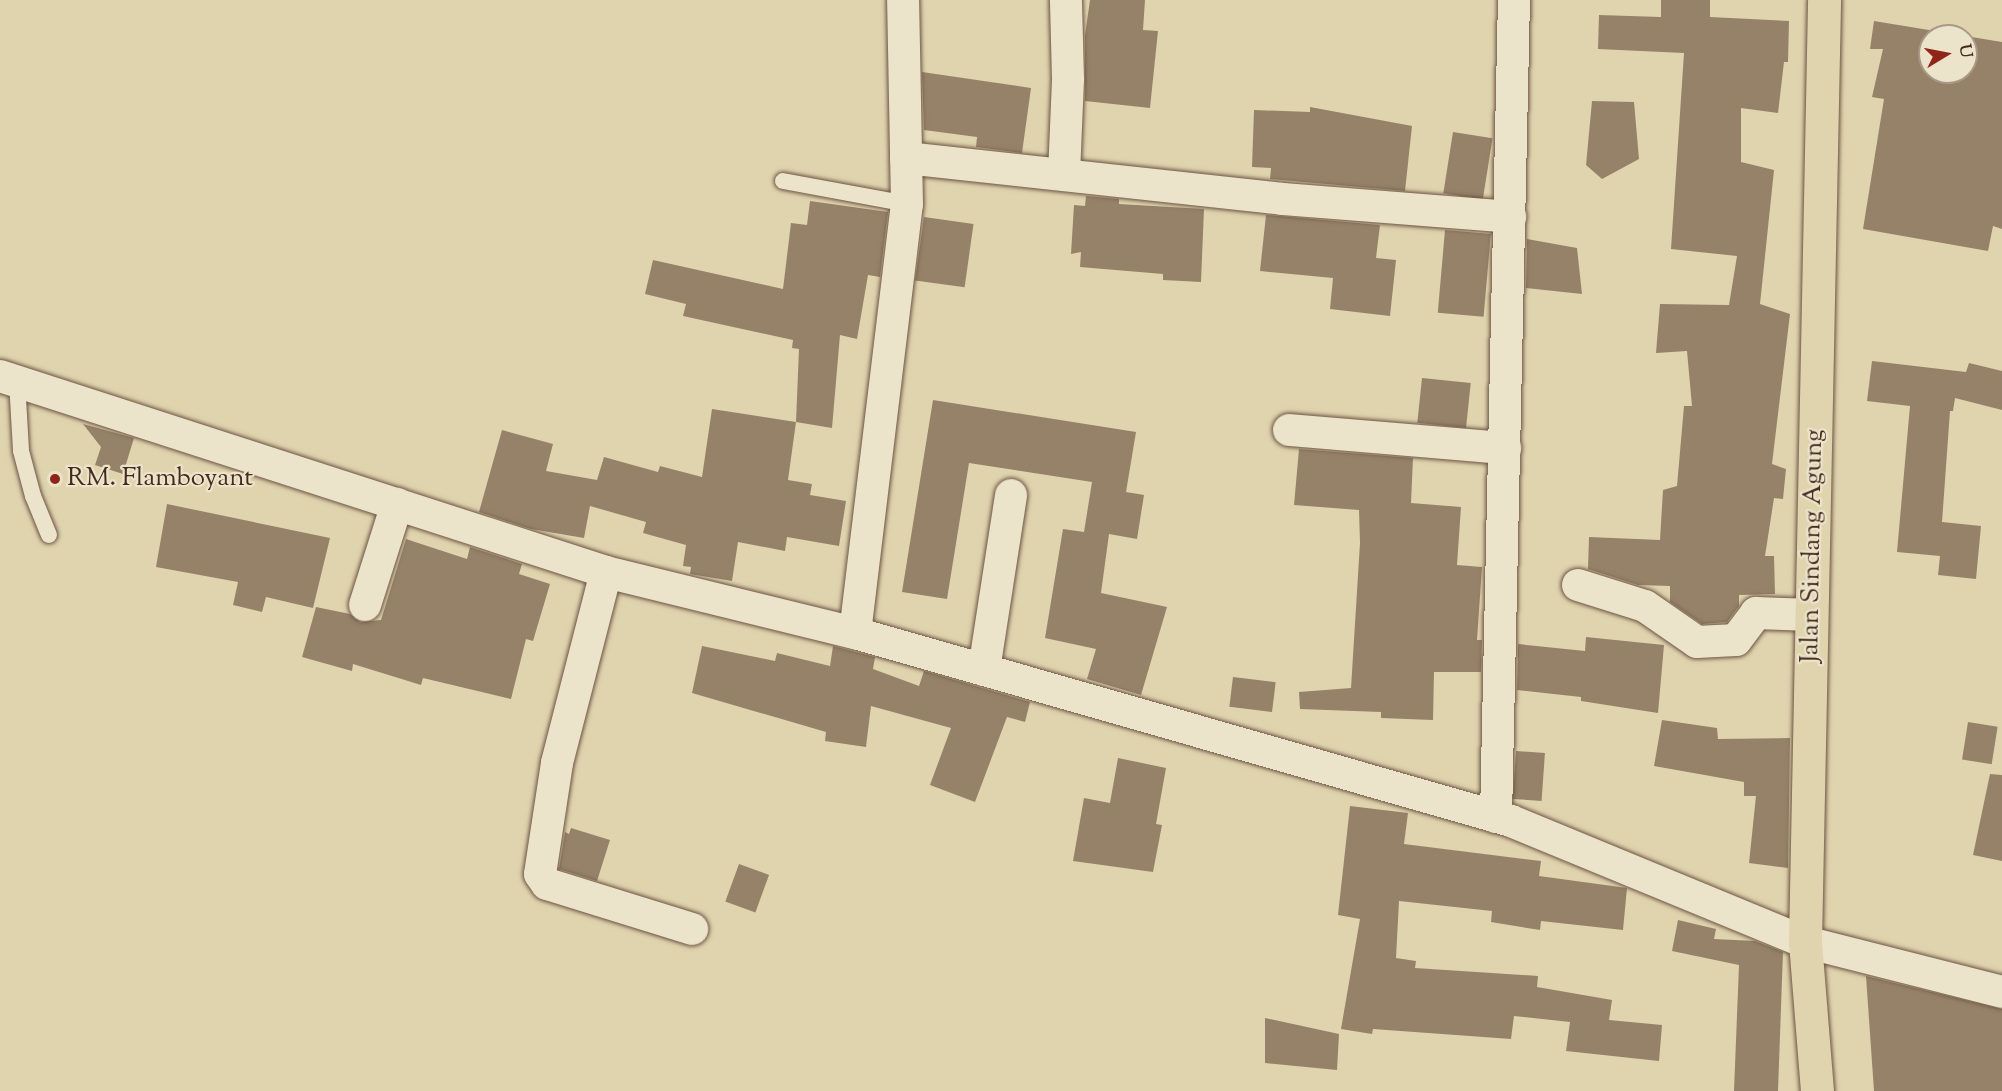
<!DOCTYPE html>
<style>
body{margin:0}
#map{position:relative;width:2002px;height:1091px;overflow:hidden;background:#e0d4ae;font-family:"Sorts Mill Goudy",serif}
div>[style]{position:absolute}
.building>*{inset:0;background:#968269;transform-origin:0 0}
.roads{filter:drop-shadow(0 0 2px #6c5443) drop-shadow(0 0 2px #6c5443)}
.service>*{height:16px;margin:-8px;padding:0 8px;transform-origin:8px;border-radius:8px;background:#ebe3ca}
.minor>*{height:32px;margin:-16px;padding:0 16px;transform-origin:16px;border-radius:16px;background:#ebe3ca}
.primary>*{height:33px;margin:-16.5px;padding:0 16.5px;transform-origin:16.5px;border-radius:16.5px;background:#e0d4ae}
.dots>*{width:16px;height:16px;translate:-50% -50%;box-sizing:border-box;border:3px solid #ebe3ca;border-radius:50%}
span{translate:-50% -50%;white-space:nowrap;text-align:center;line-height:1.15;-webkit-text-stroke:4.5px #ebe3ca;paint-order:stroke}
.poi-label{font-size:26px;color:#452a1f}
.left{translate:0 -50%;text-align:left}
.street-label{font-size:26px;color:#452a1f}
.north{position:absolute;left:1918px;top:24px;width:60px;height:60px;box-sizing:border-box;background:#ebe3ca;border:2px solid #a99986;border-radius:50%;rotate:80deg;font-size:16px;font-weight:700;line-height:24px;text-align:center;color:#452a1f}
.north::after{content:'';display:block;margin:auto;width:21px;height:27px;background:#8f2418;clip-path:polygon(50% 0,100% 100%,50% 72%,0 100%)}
</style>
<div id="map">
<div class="building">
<i style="clip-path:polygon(1090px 0,1145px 0,1143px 30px,1158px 31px,1150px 108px,1085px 101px,1085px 35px)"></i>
<i style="clip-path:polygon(1661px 0,1710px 0,1710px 17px,1789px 21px,1788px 62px,1784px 62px,1778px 113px,1741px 108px,1741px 162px,1774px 170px,1760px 304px,1790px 314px,1772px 464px,1786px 469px,1783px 499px,1774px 498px,1765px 556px,1774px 556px,1775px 594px,1739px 595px,1739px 606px,1727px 622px,1702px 624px,1670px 602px,1670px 586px,1638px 585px,1588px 569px,1589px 537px,1660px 540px,1663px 490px,1677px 486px,1684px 406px,1692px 406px,1687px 351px,1656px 353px,1660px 304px,1729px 305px,1737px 256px,1671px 249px,1684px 53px,1598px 49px,1599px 15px,1661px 17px)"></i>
<i style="clip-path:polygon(evenodd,1874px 21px,2002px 42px,2002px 229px,1993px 226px,1988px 251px,1863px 229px,1884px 99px,1872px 97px,1883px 49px,1870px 49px,1874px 21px,1930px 36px,1966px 36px,1966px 72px,1930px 72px,1930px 36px)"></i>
<i style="clip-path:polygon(922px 72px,1031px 88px,1022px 153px,976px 147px,977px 137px,924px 130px)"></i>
<i style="clip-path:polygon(1592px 101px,1634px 102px,1639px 159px,1602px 179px,1586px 165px)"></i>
<i style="clip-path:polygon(1310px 107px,1412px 126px,1405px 191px,1270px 179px,1271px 168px,1252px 167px,1254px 110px,1310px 112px)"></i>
<i style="left:1453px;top:132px;width:40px;height:62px;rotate:9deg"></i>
<i style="clip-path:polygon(1086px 196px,1119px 199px,1119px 204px,1204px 209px,1201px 282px,1163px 280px,1163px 274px,1080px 267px,1081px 252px,1071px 254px,1074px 205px,1085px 206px)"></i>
<i style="clip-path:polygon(810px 201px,888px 212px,880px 277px,868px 275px,857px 339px,840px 335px,832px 428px,796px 422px,799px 349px,792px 348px,793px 340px,683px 316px,686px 304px,645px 294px,653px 260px,783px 289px,791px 223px,807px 225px)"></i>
<i style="clip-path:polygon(1266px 215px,1380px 225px,1376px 258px,1396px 260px,1390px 316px,1330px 309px,1333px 278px,1260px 271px)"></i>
<i style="left:924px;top:217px;width:50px;height:64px;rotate:8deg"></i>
<i style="left:1445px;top:230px;width:46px;height:83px;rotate:5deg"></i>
<i style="clip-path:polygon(1527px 239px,1577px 248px,1582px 294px,1526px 288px)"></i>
<i style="clip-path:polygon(1872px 361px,1966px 372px,1969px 363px,2002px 371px,2002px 410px,1955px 398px,1953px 411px,1950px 411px,1942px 522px,1981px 526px,1976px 579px,1938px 575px,1940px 556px,1897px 552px,1910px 406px,1867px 401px)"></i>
<i style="left:1422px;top:378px;width:49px;height:45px;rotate:6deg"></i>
<i style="clip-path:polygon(933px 400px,1136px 432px,1126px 492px,1144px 495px,1137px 539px,1109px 534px,1101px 593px,1167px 607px,1141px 695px,1087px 679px,1096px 649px,1045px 638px,1063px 529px,1084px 532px,1092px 482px,969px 463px,947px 599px,902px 592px)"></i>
<i style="clip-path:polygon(712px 409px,796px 422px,788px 480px,812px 484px,810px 495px,846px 501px,839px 546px,787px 537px,785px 551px,738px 542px,732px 581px,690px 574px,691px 567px,683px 566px,686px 545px,643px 533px,646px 522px,590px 506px,584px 538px,531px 529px,479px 512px,502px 430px,553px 444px,546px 471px,597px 480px,604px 457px,658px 472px,660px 466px,702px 477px)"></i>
<i style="clip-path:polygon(83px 424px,134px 438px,123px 474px,95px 465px,101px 447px)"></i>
<i style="clip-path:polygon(1299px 449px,1413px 458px,1411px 503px,1461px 507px,1457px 565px,1482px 567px,1477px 640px,1482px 640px,1481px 672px,1434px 672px,1433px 720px,1381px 718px,1381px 712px,1300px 709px,1299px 692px,1351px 688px,1360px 543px,1359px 510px,1294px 505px)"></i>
<i style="clip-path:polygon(167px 504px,330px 538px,313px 608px,266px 597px,262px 612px,233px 605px,238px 582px,156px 567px)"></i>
<i style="clip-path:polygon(406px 539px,467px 559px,470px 547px,522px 564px,519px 574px,550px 584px,533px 641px,526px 639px,511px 699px,423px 678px,421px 685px,353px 664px,352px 671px,302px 657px,316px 607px,350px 614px,360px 622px,381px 620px)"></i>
<i style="clip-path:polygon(1586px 637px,1664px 645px,1658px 713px,1581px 701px,1581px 697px,1517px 690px,1518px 644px,1585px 651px)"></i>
<i style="clip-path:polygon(702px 646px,775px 661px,777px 653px,830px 666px,833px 646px,875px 657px,873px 669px,919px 686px,924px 671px,1030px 702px,1025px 722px,1007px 717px,975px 802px,930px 785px,951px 728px,871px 706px,866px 747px,825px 741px,826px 732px,692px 693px)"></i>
<i style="left:1233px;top:677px;width:43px;height:30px;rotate:7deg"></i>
<i style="clip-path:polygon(1662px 720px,1717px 728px,1718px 739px,1790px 738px,1788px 868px,1749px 863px,1756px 796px,1744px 796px,1744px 782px,1654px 766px)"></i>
<i style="left:1968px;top:722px;width:30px;height:38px;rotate:9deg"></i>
<i style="left:1516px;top:751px;width:29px;height:48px;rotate:4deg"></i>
<i style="clip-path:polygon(1118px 758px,1166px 768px,1156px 824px,1162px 825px,1153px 872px,1073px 861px,1084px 798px,1110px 803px)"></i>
<i style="clip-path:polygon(1990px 774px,2002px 775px,2002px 861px,1973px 855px)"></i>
<i style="clip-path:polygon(1350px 806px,1408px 813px,1404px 844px,1541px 861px,1539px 876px,1627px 888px,1623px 930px,1541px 921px,1540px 930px,1491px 922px,1492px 911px,1399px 901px,1396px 958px,1416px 961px,1415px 968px,1538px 976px,1537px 987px,1612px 1000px,1609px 1020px,1662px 1025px,1659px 1061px,1566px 1051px,1570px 1022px,1514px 1016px,1511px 1039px,1373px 1029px,1372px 1034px,1341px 1029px,1360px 919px,1338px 915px)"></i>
<i style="clip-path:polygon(571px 828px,610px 840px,597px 881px,559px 869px,565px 832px,569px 834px)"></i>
<i style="left:739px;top:864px;width:32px;height:40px;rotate:20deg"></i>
<i style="clip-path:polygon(1678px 920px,1716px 929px,1714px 939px,1755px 941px,1783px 952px,1778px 1091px,1734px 1091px,1739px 965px,1672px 951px)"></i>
<i style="clip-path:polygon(1866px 976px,2002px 1009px,2002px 1091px,1874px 1091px)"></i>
<i style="clip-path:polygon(1265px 1018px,1339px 1034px,1337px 1070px,1265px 1063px)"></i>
</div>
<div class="roads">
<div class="service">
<i style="left:783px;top:181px;width:126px;rotate:10.5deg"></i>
<i style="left:17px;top:381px;width:70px;rotate:86.7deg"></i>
<i style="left:21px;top:451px;width:47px;rotate:75.1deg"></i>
<i style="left:33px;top:496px;width:42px;rotate:67.7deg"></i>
</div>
<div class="minor">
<i style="left:906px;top:158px;width:379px;rotate:6.2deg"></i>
<i style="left:1283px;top:199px;width:228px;rotate:4.5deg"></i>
<i style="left:1064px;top:175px;width:96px;rotate:-87.6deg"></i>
<i style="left:1068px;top:79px;width:79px;rotate:-91.5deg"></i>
<i style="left:0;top:376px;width:637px;rotate:17.92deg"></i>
<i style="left:606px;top:572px;width:256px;rotate:13.8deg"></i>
<i style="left:855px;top:633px;width:682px;rotate:15.99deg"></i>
<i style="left:1511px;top:821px;width:318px;rotate:22.4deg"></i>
<i style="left:1805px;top:942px;width:203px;rotate:14.2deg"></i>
<i style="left:1289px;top:430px;width:217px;rotate:4.8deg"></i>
<i style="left:606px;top:572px;width:197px;rotate:104.4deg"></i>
<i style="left:557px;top:763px;width:112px;rotate:98.7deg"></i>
<i style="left:540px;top:874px;width:12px;rotate:55deg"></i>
<i style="left:547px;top:884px;width:152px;rotate:17.2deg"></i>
<i style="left:1578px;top:585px;width:70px;rotate:17.4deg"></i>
<i style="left:1645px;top:606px;width:63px;rotate:34.7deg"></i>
<i style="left:1697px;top:642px;width:39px;rotate:-3deg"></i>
<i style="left:1736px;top:640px;width:34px;rotate:-53deg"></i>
<i style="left:1756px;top:613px;width:56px;rotate:2deg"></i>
<i style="left:365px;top:605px;width:106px;rotate:-72.4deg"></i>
<i style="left:855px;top:633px;width:432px;rotate:-83.1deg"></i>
<i style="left:907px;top:204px;width:204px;rotate:-91.1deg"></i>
<i style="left:984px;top:670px;width:177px;rotate:-81.2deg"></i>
<i style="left:1496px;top:817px;width:817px;rotate:-88.74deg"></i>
</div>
<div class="primary">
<i style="left:1817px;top:1091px;width:149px;rotate:-94.6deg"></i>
<i style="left:1805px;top:942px;width:942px;rotate:-88.84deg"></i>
</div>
</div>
<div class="dots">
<i style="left:55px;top:479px;background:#8f2418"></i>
</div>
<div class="poi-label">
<span class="left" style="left:67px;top:479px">RM. Flamboyant</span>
</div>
<div class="street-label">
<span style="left:1813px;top:546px;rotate:-89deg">Jalan Sindang Agung</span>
</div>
<div class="north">U</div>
</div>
